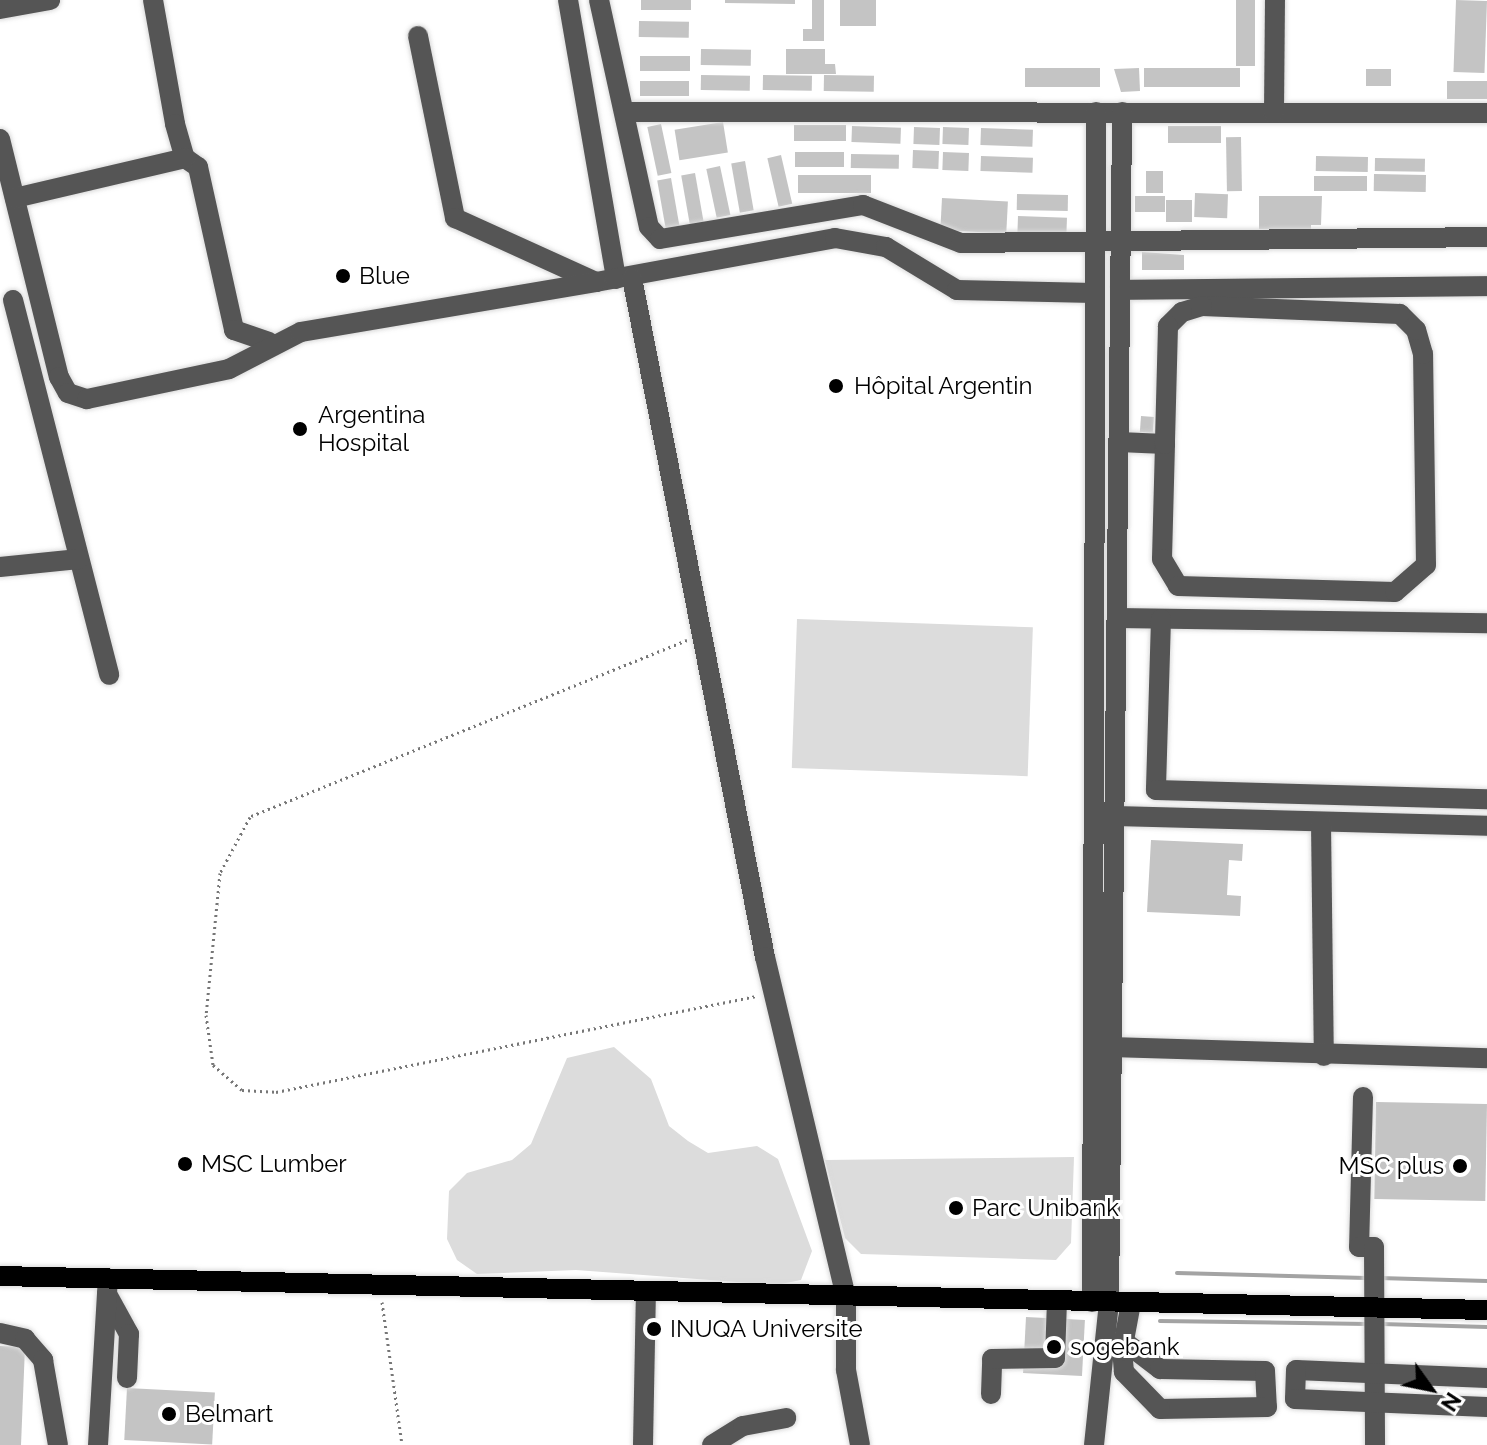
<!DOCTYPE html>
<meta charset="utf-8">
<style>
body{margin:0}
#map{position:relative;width:1487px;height:1445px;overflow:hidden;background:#fff;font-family:Raleway,sans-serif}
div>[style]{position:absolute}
.green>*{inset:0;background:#dcdcdc;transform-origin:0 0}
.stream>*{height:4px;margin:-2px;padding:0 2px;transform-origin:2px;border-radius:2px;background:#a3a3a3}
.building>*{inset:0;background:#c4c4c4;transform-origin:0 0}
.path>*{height:3px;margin-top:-1.5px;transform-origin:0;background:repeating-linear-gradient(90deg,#777 0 2px,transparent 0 6px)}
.roads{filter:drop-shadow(0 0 2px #dbdbdb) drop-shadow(0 0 2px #dbdbdb)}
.minor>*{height:20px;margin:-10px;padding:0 10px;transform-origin:10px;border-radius:10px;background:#555}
.major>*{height:20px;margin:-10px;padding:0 10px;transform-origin:10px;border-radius:10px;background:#000}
.dots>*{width:22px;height:22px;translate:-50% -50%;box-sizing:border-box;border:4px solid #fff;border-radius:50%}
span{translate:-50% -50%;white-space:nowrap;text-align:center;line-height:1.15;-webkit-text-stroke:6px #fff;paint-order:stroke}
.poi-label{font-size:24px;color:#000}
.left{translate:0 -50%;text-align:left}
.right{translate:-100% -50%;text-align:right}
.north{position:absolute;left:1391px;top:1349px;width:80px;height:80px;-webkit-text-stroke:6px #fff;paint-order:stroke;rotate:123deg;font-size:22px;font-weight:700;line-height:32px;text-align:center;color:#000}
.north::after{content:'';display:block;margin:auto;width:28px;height:36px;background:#000;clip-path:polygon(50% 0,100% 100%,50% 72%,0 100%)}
</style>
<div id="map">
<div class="green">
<i style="left:797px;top:619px;width:236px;height:149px;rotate:2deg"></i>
<i style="clip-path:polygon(614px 1047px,651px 1079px,669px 1126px,688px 1141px,708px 1153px,757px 1146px,778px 1159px,812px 1251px,801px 1280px,776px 1285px,576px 1270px,477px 1274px,457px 1260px,447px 1239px,449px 1191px,467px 1173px,512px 1160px,531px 1144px,567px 1058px)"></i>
<i style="clip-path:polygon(1074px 1157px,1071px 1243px,1056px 1260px,861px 1254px,845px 1238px,825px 1160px)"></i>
</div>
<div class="stream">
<i style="left:1177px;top:1273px;width:189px;rotate:1.5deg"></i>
<i style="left:1379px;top:1278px;width:108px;rotate:1.6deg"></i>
<i style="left:1160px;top:1321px;width:209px;rotate:0.8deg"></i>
<i style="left:1382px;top:1324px;width:105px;rotate:1.6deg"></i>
</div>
<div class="building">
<i style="left:641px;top:0;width:50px;height:10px"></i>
<i style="clip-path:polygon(725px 0,795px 0,795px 4px,725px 3px)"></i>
<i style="clip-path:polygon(812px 0,824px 0,824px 41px,803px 41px,803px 29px,812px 29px)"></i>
<i style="left:840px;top:0;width:36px;height:26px"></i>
<i style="left:1236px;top:0;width:19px;height:66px"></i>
<i style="left:1456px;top:0;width:31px;height:72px;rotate:2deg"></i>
<i style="left:639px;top:21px;width:50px;height:16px;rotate:1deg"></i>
<i style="left:701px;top:49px;width:50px;height:16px;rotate:1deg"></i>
<i style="clip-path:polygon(786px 49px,825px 49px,825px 64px,835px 64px,836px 74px,786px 74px)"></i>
<i style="left:640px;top:56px;width:50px;height:15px"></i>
<i style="left:1100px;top:68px;width:19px;height:75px;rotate:90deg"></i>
<i style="clip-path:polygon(1139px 68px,1140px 91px,1121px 92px,1114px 69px)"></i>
<i style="left:1240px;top:68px;width:19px;height:96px;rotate:90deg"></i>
<i style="left:1366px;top:69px;width:25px;height:17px"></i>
<i style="left:701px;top:75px;width:49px;height:15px;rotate:1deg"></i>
<i style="left:763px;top:75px;width:49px;height:15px;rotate:1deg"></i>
<i style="left:824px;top:75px;width:50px;height:16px;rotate:1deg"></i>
<i style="left:640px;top:81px;width:49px;height:15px"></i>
<i style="left:1447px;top:81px;width:40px;height:18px"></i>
<i style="left:723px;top:122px;width:31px;height:49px;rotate:81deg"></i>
<i style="left:661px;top:124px;width:50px;height:14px;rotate:78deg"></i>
<i style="left:794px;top:125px;width:52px;height:16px"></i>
<i style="left:852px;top:126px;width:49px;height:16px;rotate:2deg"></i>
<i style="left:1221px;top:126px;width:17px;height:53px;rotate:90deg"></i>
<i style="left:914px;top:127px;width:26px;height:17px;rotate:2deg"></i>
<i style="left:943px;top:127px;width:26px;height:17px;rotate:2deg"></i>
<i style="left:981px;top:128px;width:52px;height:17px;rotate:2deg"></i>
<i style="left:1241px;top:137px;width:54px;height:15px;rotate:89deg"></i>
<i style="left:913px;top:150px;width:26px;height:18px;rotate:2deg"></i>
<i style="left:795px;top:152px;width:49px;height:15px"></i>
<i style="left:943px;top:152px;width:26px;height:18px;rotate:2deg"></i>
<i style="left:851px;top:154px;width:48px;height:14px;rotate:1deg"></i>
<i style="left:781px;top:155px;width:50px;height:14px;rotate:77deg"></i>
<i style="left:981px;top:156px;width:52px;height:15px;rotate:2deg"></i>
<i style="left:1316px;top:156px;width:52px;height:15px;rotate:1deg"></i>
<i style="left:1375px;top:158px;width:50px;height:13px;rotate:1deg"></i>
<i style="left:745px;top:161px;width:50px;height:14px;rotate:80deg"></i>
<i style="left:720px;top:166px;width:50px;height:14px;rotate:78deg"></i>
<i style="left:1146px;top:171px;width:17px;height:22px"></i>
<i style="left:695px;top:173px;width:50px;height:14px;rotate:80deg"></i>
<i style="left:1374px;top:174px;width:52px;height:17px;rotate:1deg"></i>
<i style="left:798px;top:175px;width:73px;height:18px"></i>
<i style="left:1314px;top:176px;width:53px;height:15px"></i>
<i style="left:671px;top:178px;width:50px;height:14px;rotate:80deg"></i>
<i style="left:1195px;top:193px;width:33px;height:24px;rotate:2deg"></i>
<i style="left:1017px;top:194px;width:51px;height:16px;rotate:1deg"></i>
<i style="left:1135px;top:196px;width:30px;height:16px"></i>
<i style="clip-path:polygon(1259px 196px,1322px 196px,1321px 225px,1311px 225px,1311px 238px,1296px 238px,1296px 229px,1259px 229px)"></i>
<i style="left:942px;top:198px;width:66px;height:32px;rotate:3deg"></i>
<i style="left:1166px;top:200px;width:26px;height:22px"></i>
<i style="left:1018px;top:216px;width:49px;height:16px;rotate:2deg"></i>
<i style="clip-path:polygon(1142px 252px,1184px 255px,1184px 270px,1142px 270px)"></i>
<i style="left:1141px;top:416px;width:13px;height:16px;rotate:4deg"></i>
<i style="clip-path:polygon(1151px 840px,1243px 844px,1242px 861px,1229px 860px,1227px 895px,1241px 896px,1240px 916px,1147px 912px)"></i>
<i style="left:1376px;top:1102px;width:111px;height:97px;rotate:1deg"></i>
<i style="left:1026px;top:1317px;width:59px;height:56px;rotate:3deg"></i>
<i style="clip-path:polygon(0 1346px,25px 1347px,21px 1445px,0 1445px)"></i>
<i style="left:127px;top:1388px;width:88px;height:52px;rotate:3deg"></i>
</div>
<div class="path">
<i style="left:687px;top:640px;width:471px;rotate:158deg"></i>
<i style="left:250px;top:817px;width:64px;rotate:118.2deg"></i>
<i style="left:220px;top:873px;width:143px;rotate:95.6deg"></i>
<i style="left:206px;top:1015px;width:50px;rotate:82deg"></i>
<i style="left:213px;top:1065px;width:38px;rotate:41deg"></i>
<i style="left:242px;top:1090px;width:34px;rotate:3deg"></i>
<i style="left:276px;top:1092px;width:490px;rotate:-11.3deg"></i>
<i style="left:382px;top:1302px;width:144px;rotate:82deg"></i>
</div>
<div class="roads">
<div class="minor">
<i style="left:153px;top:0;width:126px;rotate:79.9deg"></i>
<i style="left:175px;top:124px;width:35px;rotate:74deg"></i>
<i style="left:185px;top:158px;width:16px;rotate:35deg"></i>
<i style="left:198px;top:167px;width:167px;rotate:77.5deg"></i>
<i style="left:234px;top:330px;width:37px;rotate:19deg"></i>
<i style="left:568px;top:0;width:283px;rotate:80.2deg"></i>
<i style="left:599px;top:0;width:232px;rotate:77.6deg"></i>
<i style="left:649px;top:227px;width:16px;rotate:47deg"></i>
<i style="left:660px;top:239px;width:206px;rotate:-9.5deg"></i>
<i style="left:863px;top:205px;width:105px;rotate:21.2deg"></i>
<i style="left:961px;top:243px;width:526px;rotate:-0.65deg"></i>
<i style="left:0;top:9px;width:51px;rotate:-10.2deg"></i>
<i style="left:418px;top:36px;width:186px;rotate:78.5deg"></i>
<i style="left:455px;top:218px;width:155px;rotate:24.4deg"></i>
<i style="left:596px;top:282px;width:243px;rotate:-10.4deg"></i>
<i style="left:835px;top:238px;width:52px;rotate:10deg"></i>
<i style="left:886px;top:247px;width:83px;rotate:31.2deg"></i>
<i style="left:957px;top:290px;width:137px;rotate:1.3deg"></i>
<i style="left:625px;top:112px;width:862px;rotate:0.07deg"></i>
<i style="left:1274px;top:113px;width:113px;rotate:-89.5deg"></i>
<i style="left:0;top:139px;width:245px;rotate:76.1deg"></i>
<i style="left:59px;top:377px;width:18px;rotate:61deg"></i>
<i style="left:68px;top:393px;width:20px;rotate:18deg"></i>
<i style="left:87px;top:399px;width:145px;rotate:-11.9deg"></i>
<i style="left:229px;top:369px;width:81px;rotate:-27.2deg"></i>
<i style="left:301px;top:332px;width:299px;rotate:-9.6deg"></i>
<i style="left:15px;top:198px;width:175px;rotate:-13.2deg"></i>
<i style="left:632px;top:278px;width:692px;rotate:78.92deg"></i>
<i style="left:765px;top:957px;width:349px;rotate:76.6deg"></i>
<i style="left:846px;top:1296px;width:74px;rotate:90deg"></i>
<i style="left:846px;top:1370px;width:76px;rotate:79.4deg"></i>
<i style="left:1120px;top:290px;width:367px;rotate:-0.6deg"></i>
<i style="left:13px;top:300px;width:387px;rotate:75.6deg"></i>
<i style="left:1119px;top:442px;width:46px;rotate:2.5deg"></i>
<i style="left:1165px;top:444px;width:115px;rotate:91.5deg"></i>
<i style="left:1162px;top:559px;width:31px;rotate:59deg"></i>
<i style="left:1178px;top:586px;width:217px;rotate:1.6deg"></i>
<i style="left:1395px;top:592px;width:41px;rotate:-41.1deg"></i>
<i style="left:1426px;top:565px;width:211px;rotate:-90.8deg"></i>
<i style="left:1423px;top:354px;width:25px;rotate:-106deg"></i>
<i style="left:1416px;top:330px;width:23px;rotate:-135deg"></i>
<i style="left:1400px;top:314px;width:198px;rotate:-177.7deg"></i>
<i style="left:1202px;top:306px;width:21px;rotate:163deg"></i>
<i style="left:1182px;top:312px;width:20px;rotate:135deg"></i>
<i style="left:1168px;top:326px;width:118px;rotate:91.5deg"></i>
<i style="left:0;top:567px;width:79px;rotate:-5.8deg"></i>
<i style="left:1117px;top:618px;width:370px;rotate:0.8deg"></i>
<i style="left:1161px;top:619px;width:171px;rotate:91.7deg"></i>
<i style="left:1156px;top:790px;width:331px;rotate:1.6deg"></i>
<i style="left:1115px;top:816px;width:372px;rotate:1.5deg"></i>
<i style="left:1321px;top:823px;width:233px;rotate:89.3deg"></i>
<i style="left:1112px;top:1047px;width:375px;rotate:1.7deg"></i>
<i style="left:1363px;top:1097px;width:150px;rotate:91.5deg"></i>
<i style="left:1359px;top:1247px;width:15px"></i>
<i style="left:1374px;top:1247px;width:198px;rotate:89.7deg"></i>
<i style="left:107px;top:1294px;width:46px;rotate:61.2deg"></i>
<i style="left:129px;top:1334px;width:44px;rotate:92.6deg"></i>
<i style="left:1092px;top:1302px;width:1190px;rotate:-89.81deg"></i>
<i style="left:0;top:1333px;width:26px;rotate:13deg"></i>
<i style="left:25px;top:1339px;width:28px;rotate:49deg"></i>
<i style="left:43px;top:1360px;width:86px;rotate:80deg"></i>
<i style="left:1126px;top:1343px;width:43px;rotate:37.4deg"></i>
<i style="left:1160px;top:1369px;width:105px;rotate:1.1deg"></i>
<i style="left:1265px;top:1371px;width:36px;rotate:87deg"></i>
<i style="left:1267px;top:1407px;width:107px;rotate:178.9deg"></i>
<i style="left:1160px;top:1409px;width:52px;rotate:-134.2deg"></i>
<i style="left:1124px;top:1372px;width:21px;rotate:-95deg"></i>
<i style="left:1122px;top:1351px;width:49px;rotate:-79.4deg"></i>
<i style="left:1487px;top:1378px;width:191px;rotate:-177.6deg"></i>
<i style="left:1296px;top:1370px;width:29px;rotate:92deg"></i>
<i style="left:1295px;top:1399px;width:192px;rotate:2.4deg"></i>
<i style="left:991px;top:1394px;width:35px;rotate:-88deg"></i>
<i style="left:992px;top:1359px;width:63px;rotate:-0.9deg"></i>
<i style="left:1055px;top:1358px;width:57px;rotate:-88deg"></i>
<i style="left:98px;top:1445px;width:167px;rotate:-86.6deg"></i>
<i style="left:643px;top:1445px;width:152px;rotate:-88.9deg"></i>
<i style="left:712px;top:1445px;width:36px;rotate:-32deg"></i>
<i style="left:743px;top:1426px;width:44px;rotate:-10.5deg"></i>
<i style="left:1094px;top:1445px;width:143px;rotate:-84deg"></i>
<i style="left:1109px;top:1303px;width:1191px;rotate:-89.37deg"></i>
</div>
<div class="major">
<i style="left:0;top:1276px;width:1487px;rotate:1.31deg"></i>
</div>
</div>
<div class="dots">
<i style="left:343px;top:276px;background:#000"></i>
<i style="left:836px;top:386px;background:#000"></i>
<i style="left:300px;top:429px;background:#000"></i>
<i style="left:185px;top:1164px;background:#000"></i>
<i style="left:1460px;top:1166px;background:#000"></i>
<i style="left:956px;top:1208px;background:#000"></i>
<i style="left:654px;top:1329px;background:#000"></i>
<i style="left:1054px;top:1347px;background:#000"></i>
<i style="left:169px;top:1414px;background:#000"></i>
</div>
<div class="poi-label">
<span class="left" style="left:359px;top:276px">Blue</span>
<span class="left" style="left:854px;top:386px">Hôpital Argentin</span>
<span class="left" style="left:318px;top:429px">Argentina<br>Hospital</span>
<span class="left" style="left:201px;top:1164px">MSC Lumber</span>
<span class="right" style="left:1444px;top:1166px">MSC plus</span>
<span class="left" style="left:972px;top:1208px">Parc Unibank</span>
<span class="left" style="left:670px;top:1329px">INUQA Universite</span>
<span class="left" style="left:1070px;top:1347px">sogebank</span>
<span class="left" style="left:185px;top:1414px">Belmart</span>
</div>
<div class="north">N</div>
</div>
